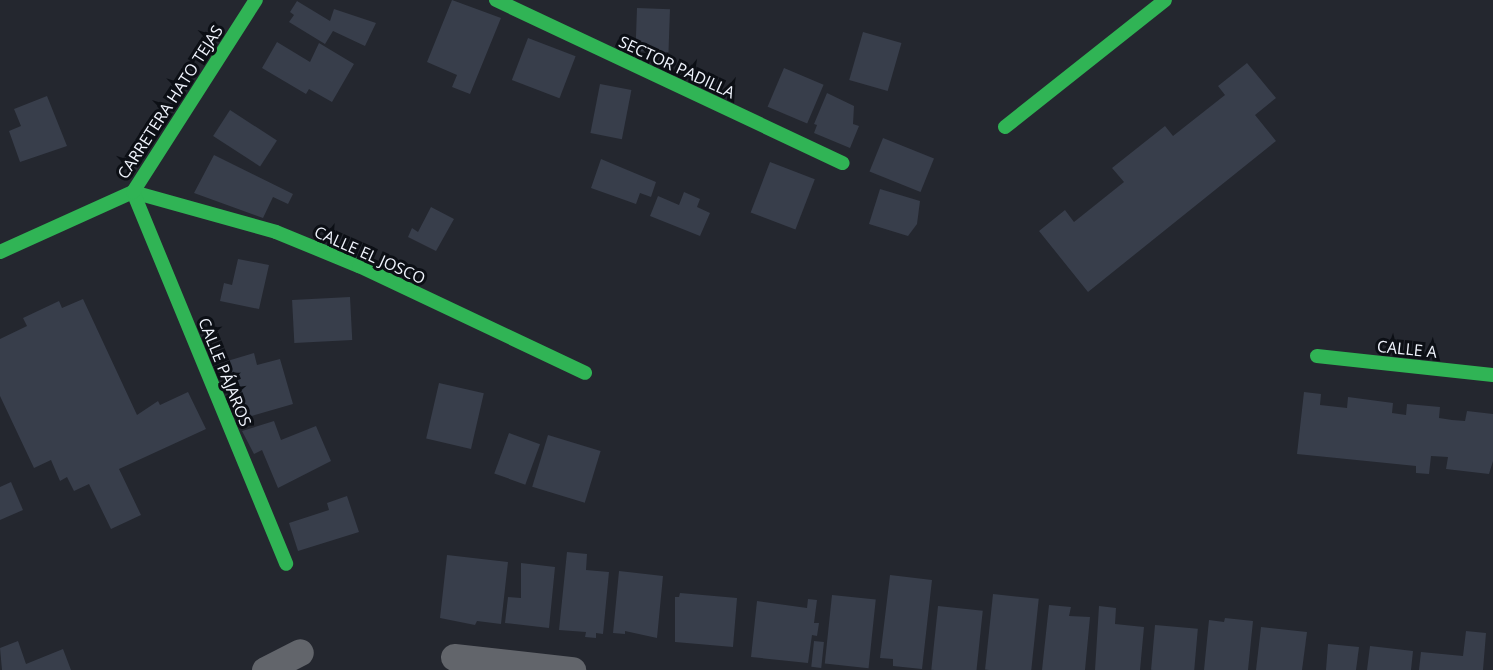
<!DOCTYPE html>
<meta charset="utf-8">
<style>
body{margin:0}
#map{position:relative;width:1493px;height:670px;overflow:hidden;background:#24272f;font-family:"Open Sans",sans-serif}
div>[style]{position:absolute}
.building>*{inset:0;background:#383e4b;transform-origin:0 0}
.street>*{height:27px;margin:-13.5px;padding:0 13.5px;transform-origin:13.5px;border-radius:13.5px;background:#62656b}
.fast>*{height:14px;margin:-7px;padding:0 7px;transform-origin:7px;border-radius:7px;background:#30b455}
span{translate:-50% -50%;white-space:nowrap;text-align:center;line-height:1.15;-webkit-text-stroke:6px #0c0f15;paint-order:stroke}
.street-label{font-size:16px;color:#f0f4fd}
</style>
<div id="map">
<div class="building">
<i style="clip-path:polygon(452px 0,501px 18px,470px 94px,452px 87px,457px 75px,427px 62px)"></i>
<i style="clip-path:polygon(297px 1px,330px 21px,334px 9px,376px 23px,365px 46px,333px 31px,325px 44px,289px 22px,294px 15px,290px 12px)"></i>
<i style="left:637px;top:8px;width:33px;height:43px;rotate:2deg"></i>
<i style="left:863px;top:32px;width:40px;height:50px;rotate:16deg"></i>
<i style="left:528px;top:38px;width:51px;height:45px;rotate:21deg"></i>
<i style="clip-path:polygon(277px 42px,310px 62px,319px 43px,354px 64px,332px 102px,309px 89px,306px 94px,262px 68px)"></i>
<i style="clip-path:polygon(1247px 63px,1276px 98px,1255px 115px,1276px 141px,1088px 292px,1039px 231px,1065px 210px,1074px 222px,1124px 182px,1112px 168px,1165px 126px,1173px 136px,1225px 95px,1218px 86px)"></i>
<i style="left:784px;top:68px;width:43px;height:42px;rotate:23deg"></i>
<i style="left:600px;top:84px;width:32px;height:50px;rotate:11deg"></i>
<i style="clip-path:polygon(827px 93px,854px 106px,853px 124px,859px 126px,850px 148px,814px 133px,817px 125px,814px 124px)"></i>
<i style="clip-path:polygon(47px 96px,67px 146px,20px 162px,9px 131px,21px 126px,14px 109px)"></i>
<i style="left:230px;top:110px;width:56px;height:31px;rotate:33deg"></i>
<i style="left:883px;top:138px;width:55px;height:36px;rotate:22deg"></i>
<i style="clip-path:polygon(214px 155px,293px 194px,288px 204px,273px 197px,263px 218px,194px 193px)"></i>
<i style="clip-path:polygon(601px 159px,656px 182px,651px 197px,640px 193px,636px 204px,591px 188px)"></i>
<i style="left:770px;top:162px;width:48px;height:54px;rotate:21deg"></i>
<i style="clip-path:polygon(880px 189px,920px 201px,917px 224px,908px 236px,869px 224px)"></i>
<i style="clip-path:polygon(684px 192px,700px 199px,697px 207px,710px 213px,700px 236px,650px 216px,658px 196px,679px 205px)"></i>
<i style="clip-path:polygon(431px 207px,454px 219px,436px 251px,408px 237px,412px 228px,418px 232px)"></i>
<i style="clip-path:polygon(238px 259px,269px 265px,259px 309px,220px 301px,224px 283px,232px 285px)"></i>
<i style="left:350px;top:297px;width:43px;height:58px;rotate:87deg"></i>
<i style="clip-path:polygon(83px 299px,137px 415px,158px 401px,160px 405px,188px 392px,206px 429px,119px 469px,141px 515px,111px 529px,89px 484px,74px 491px,67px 477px,60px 481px,51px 460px,34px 468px,0 396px,0 339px,27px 326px,23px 318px,59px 301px,62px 308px)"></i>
<i style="clip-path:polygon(254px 353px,257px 365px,280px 359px,293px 404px,241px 419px,224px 362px)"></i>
<i style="left:439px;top:383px;width:46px;height:57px;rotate:13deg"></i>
<i style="clip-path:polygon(1304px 392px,1321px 394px,1320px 405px,1347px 408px,1348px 397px,1393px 403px,1392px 413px,1406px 415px,1407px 404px,1440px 407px,1439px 418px,1452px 420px,1465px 421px,1467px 411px,1493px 414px,1493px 461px,1489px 474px,1446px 469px,1448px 457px,1431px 456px,1429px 474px,1416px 473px,1416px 466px,1297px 454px)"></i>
<i style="clip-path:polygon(274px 421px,281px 440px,316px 426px,331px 461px,278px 488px,262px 450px,254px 454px,242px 431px)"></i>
<i style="left:509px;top:433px;width:33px;height:43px;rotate:20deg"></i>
<i style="left:548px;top:435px;width:55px;height:54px;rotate:17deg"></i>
<i style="clip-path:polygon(11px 482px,23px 510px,0 520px,0 487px)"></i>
<i style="clip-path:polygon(347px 496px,359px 532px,298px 551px,289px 523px,329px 510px,327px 503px)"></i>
<i style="clip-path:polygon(567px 552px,587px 554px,586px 570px,609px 572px,603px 634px,596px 633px,596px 638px,585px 637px,586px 632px,559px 630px)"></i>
<i style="clip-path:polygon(447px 555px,508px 562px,501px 624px,477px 621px,475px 625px,440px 618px)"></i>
<i style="clip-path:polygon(521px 563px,555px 567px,549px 628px,505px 623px,508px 597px,521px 598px)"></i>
<i style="clip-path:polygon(619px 571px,663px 576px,657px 638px,625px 631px,625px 634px,613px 633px)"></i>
<i style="clip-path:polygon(890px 575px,932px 580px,922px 669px,893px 666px,893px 659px,880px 658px)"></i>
<i style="clip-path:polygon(680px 593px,737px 598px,733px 647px,675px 642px,675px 597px,679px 597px)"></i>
<i style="left:993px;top:594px;width:46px;height:76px;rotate:6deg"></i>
<i style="left:832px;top:595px;width:44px;height:69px;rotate:6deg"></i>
<i style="clip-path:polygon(808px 599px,817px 600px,814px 623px,819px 623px,817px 636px,812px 635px,808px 663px,751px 657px,757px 601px,807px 608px)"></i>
<i style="clip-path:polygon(1049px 605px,1071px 607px,1069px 616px,1090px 617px,1085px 670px,1042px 670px)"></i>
<i style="left:938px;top:606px;width:45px;height:64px;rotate:6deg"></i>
<i style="clip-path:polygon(1099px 606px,1116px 608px,1115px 624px,1144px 627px,1140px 670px,1095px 670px)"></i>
<i style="clip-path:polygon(1225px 618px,1253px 621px,1248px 670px,1204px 670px,1209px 620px,1224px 622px)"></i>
<i style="left:1155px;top:625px;width:43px;height:45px;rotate:5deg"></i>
<i style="clip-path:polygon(1261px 627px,1307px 632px,1302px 670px,1256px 670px)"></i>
<i style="clip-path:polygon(1466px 631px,1486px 633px,1483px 670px,1419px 670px,1421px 652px,1463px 656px)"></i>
<i style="clip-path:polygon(18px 641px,26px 664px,63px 649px,71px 670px,2px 670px,0 648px)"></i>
<i style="left:814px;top:641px;width:10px;height:26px;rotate:6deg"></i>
<i style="clip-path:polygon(1328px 644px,1359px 647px,1356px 670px,1326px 670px)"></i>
<i style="clip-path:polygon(1370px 646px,1413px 651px,1411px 670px,1367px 670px)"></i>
</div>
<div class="street">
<i style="left:454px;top:657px;width:119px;rotate:6.3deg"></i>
<i style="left:265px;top:670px;width:39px;rotate:-27deg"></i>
</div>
<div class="fast">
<i style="left:496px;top:0;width:383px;rotate:25.2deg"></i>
<i style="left:1005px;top:127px;width:204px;rotate:-38.4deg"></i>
<i style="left:133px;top:192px;width:148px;rotate:15.6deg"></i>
<i style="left:276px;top:232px;width:90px;rotate:22.3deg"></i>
<i style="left:359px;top:266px;width:250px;rotate:25.3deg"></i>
<i style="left:133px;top:192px;width:402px;rotate:67.6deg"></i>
<i style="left:0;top:252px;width:146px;rotate:-24.3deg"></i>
<i style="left:133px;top:192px;width:228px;rotate:-57.4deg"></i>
<i style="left:1317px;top:356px;width:177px;rotate:6.2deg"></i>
</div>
<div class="street-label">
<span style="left:677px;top:67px;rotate:25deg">SECTOR PADILLA</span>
<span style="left:170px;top:102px;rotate:-57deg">CARRETERA HATO TEJAS</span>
<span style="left:370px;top:255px;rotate:24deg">CALLE EL JOSCO</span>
<span style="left:1407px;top:349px;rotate:6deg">CALLE A</span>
<span style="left:225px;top:372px;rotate:68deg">CALLE PÁJAROS</span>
</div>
</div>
